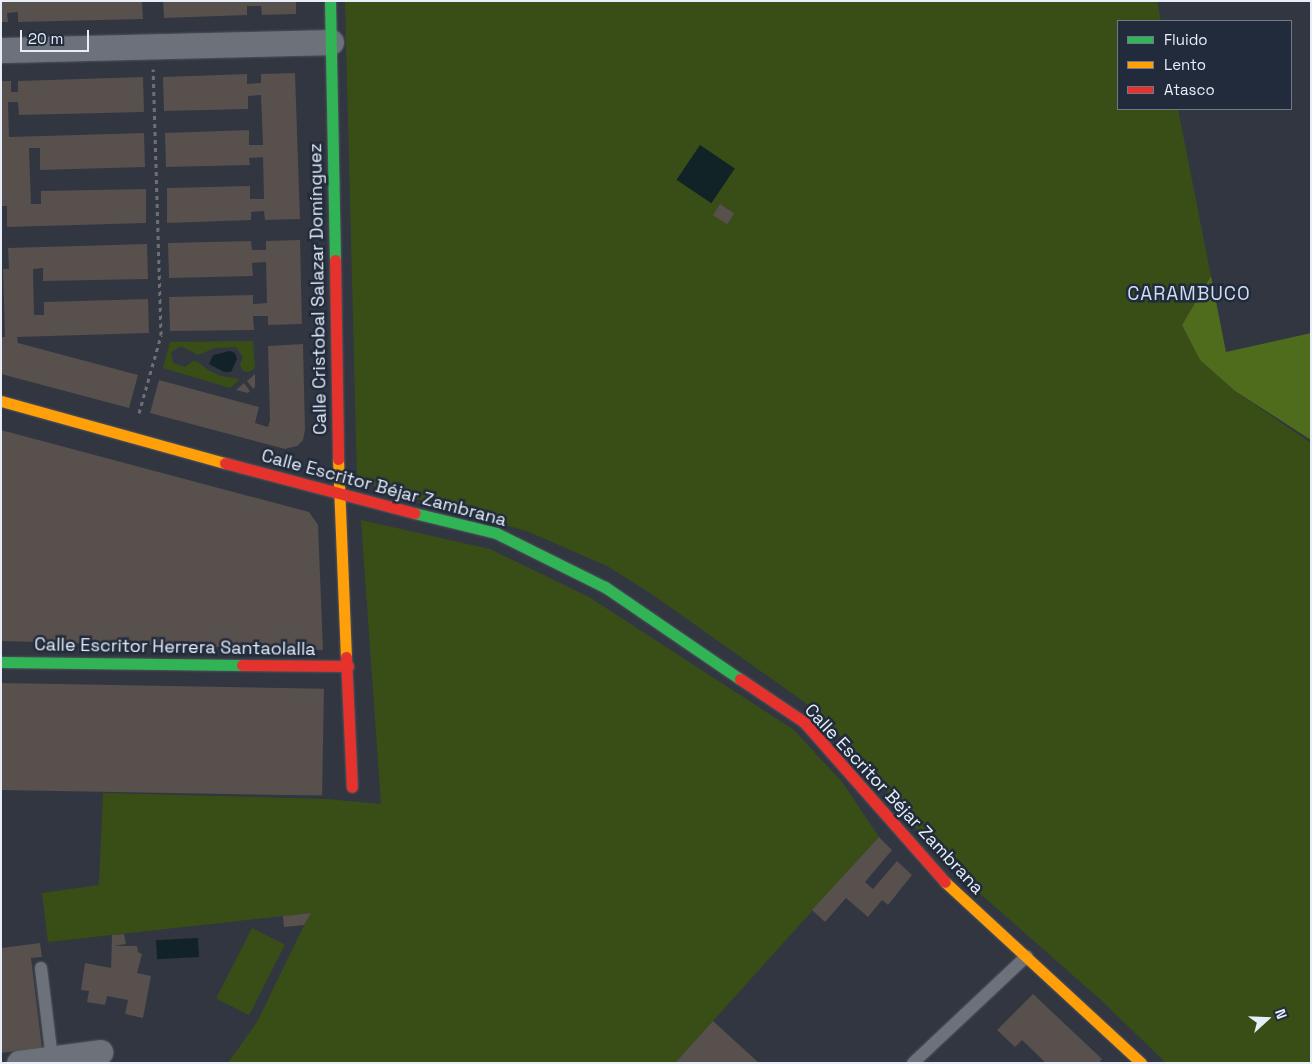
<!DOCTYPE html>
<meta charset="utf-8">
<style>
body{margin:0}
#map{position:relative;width:1312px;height:1064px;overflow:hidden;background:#313640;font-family:"Space Grotesk",sans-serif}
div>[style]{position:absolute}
.green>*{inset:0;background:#394e16;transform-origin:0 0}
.forest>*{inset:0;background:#4e6c1b}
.water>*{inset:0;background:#122327;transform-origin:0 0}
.building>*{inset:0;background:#57504c;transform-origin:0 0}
.path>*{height:3px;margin-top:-1.5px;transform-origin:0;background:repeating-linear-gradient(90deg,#6d7177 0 4px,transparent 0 8px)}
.roads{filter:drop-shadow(0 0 1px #50545c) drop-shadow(0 0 1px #50545c)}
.lane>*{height:12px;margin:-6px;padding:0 6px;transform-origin:6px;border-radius:6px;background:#6d727a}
.street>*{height:25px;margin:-12.5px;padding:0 12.5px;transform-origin:12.5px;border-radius:12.5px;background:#6d727a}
.fast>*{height:11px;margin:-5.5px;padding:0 5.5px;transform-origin:5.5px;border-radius:5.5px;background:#30b455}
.slow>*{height:11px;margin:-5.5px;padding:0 5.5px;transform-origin:5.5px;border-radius:5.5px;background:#ff9f0a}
.jam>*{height:11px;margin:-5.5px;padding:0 5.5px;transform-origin:5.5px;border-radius:5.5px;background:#e5322d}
span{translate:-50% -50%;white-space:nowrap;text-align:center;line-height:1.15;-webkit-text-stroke:5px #212b3b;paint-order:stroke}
.street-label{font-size:18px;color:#e7eef9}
.neighbourhood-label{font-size:19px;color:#d0ddf2;letter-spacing:1px}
.frame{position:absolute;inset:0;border:2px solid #e7eef9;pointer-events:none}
.legend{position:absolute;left:1117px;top:20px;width:175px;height:90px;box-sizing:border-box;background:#212b3b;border:1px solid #707987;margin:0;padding:6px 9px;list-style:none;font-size:15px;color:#e7eef9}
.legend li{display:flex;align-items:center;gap:10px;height:25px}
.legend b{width:25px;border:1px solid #707987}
.north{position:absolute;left:1242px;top:994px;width:50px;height:50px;-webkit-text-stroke:4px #212b3b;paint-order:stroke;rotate:70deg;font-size:14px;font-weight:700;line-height:20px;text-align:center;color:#e7eef9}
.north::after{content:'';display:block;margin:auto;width:18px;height:22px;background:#e7eef9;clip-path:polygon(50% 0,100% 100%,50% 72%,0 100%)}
.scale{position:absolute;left:20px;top:30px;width:69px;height:22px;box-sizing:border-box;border:2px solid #e7eef9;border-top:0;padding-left:6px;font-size:15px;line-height:18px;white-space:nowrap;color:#e7eef9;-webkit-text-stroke:4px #212b3b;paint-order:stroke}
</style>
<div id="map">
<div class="green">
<i style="clip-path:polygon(evenodd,345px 1px,1157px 1px,1161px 21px,1118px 21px,1118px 109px,1178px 109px,1211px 276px,1182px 325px,1200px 360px,1235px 391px,1311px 443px,1311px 1063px,1166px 1063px,1102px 1001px,969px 884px,919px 832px,857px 752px,803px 701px,653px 595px,607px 566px,529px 532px,357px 481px,345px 1px,720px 204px,734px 213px,727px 223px,714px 215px,720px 204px)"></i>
<i style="clip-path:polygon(253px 341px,255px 368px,249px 372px,243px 371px,240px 365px,243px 357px,236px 347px,215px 348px,198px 355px,181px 346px,171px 352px,173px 363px,185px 367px,193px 361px,198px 362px,208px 370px,221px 376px,240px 379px,230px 388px,163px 368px,170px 342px)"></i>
<i style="clip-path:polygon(361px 520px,490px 549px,589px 597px,794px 730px,843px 783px,879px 837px,675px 1063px,228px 1063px,257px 1022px,310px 913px,48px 942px,42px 893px,99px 885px,103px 793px,327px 799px,381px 804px)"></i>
<i style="left:252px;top:928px;width:37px;height:79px;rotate:27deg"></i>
</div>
<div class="forest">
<i style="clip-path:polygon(1211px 276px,1226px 352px,1311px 333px,1311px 440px,1235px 391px,1200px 360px,1182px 325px)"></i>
</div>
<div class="water">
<i style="left:700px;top:145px;width:42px;height:42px;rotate:34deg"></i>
<i style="clip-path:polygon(230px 351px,235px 353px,237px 359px,231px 372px,224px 372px,209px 364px,213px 355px)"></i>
<i style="left:198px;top:938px;width:19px;height:42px;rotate:87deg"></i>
</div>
<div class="building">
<i style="clip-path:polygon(1px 1px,142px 1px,143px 19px,18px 22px,18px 12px,7px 13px,8px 22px,1px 22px)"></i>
<i style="clip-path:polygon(163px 1px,296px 1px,296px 14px,262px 15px,261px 6px,247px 6px,247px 15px,164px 18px)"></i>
<i style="clip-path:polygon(295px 73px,300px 219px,265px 220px,264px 211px,251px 212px,251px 220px,167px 223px,167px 188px,250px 186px,250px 199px,264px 199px,263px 157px,249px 158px,250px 165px,166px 167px,165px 133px,249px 130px,249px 145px,263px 145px,261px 95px,248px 96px,248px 109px,164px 111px,163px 77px,247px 74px,247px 84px,261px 83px,261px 74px)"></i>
<i style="clip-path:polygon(143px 77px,144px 112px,19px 115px,18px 102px,8px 102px,9px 137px,144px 133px,145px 167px,40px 170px,40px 148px,29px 148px,31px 204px,41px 204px,41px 191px,146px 189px,146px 223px,7px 227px,7px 206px,1px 206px,1px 81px,11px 81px,11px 92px,18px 92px,18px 81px)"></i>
<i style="left:720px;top:204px;width:17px;height:13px;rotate:33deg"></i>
<i style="clip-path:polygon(300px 240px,302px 324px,268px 325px,268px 316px,253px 316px,254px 330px,170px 331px,169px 297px,253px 295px,253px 304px,267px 303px,266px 262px,252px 263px,253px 276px,169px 278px,168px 243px,251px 241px,252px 250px,266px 250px,266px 241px)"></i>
<i style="clip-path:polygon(147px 244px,148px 279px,43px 281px,43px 268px,33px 269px,34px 315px,44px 315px,44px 302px,148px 299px,149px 333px,17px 337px,18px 343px,138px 375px,129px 408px,1px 374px,1px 337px,5px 337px,3px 269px,9px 269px,8px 248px)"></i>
<i style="clip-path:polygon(303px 344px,305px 430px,303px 440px,297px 446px,285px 449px,150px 413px,159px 380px,259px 407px,255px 423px,268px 427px,270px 420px,268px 346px)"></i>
<i style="clip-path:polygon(255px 374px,255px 387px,253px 389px,247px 381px)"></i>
<i style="clip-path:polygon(244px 383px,250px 391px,248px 393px,236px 390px)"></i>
<i style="clip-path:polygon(1px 430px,309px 512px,318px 525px,323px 650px,1px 641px)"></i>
<i style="left:1px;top:683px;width:323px;height:107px;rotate:1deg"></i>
<i style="clip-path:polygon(879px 837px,892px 850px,865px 882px,873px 889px,897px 861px,912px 875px,888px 905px,882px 900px,868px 917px,846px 898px,825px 922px,812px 910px)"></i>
<i style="clip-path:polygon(311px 913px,304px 925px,284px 927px,283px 916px)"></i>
<i style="clip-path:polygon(124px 934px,126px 944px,114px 946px,137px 946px,138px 952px,142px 954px,137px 973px,151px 976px,143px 1018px,125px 1014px,128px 1000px,107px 996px,105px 1005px,87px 1002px,89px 991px,81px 990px,85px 963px,111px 968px,112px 935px)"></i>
<i style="clip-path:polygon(40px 943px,42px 957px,31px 958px,42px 1048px,1px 1053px,1px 948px)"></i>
<i style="clip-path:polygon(1033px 994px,1102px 1059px,1099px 1063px,1046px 1063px,1022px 1040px,1015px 1047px,997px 1030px)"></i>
<i style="clip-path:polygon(713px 1021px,759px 1063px,675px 1063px)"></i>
</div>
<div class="path">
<i style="left:139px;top:413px;width:81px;rotate:-74.2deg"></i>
<i style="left:161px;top:335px;width:266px;rotate:-91.7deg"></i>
</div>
<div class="roads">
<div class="lane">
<i style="left:41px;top:968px;width:92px;rotate:83.1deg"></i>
<i style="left:913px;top:1063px;width:156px;rotate:-43.2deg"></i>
</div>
<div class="street">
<i style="left:1px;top:50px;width:330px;rotate:-1.4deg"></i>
<i style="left:19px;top:1063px;width:82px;rotate:-7.7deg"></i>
</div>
<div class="fast">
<i style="left:330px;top:1px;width:259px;rotate:88.9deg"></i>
<i style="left:414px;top:513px;width:84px;rotate:13.7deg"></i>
<i style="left:496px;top:533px;width:122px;rotate:26.4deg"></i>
<i style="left:605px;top:587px;width:163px;rotate:34.3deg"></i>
<i style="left:1px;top:662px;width:241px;rotate:0.7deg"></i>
</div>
<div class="slow">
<i style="left:1px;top:401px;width:232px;rotate:15.5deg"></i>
<i style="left:338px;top:459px;width:198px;rotate:87.7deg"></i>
<i style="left:945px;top:882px;width:267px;rotate:42.7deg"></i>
</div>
<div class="jam">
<i style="left:335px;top:260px;width:199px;rotate:89.1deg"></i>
<i style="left:225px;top:463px;width:196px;rotate:14.8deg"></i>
<i style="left:346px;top:657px;width:130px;rotate:87.4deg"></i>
<i style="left:242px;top:665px;width:106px;rotate:0.5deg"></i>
<i style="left:740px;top:679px;width:77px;rotate:33.9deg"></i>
<i style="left:804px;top:722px;width:213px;rotate:48.6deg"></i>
</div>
</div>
<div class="street-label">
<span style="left:318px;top:289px;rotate:-91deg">Calle Cristobal Salazar Domínguez</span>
<span style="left:384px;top:488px;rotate:15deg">Calle Escritor Béjar Zambrana</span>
<span style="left:175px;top:647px;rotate:1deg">Calle Escritor Herrera Santaolalla</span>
<span style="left:894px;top:799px;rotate:47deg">Calle Escritor Béjar Zambrana</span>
</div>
<div class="neighbourhood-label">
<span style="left:1189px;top:294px">CARAMBUCO</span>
</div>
<div class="frame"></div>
<ul class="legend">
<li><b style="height:6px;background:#30b455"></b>Fluido</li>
<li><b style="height:6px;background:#ff9f0a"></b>Lento</li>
<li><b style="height:6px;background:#e5322d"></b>Atasco</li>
</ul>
<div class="north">N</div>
<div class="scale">20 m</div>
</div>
